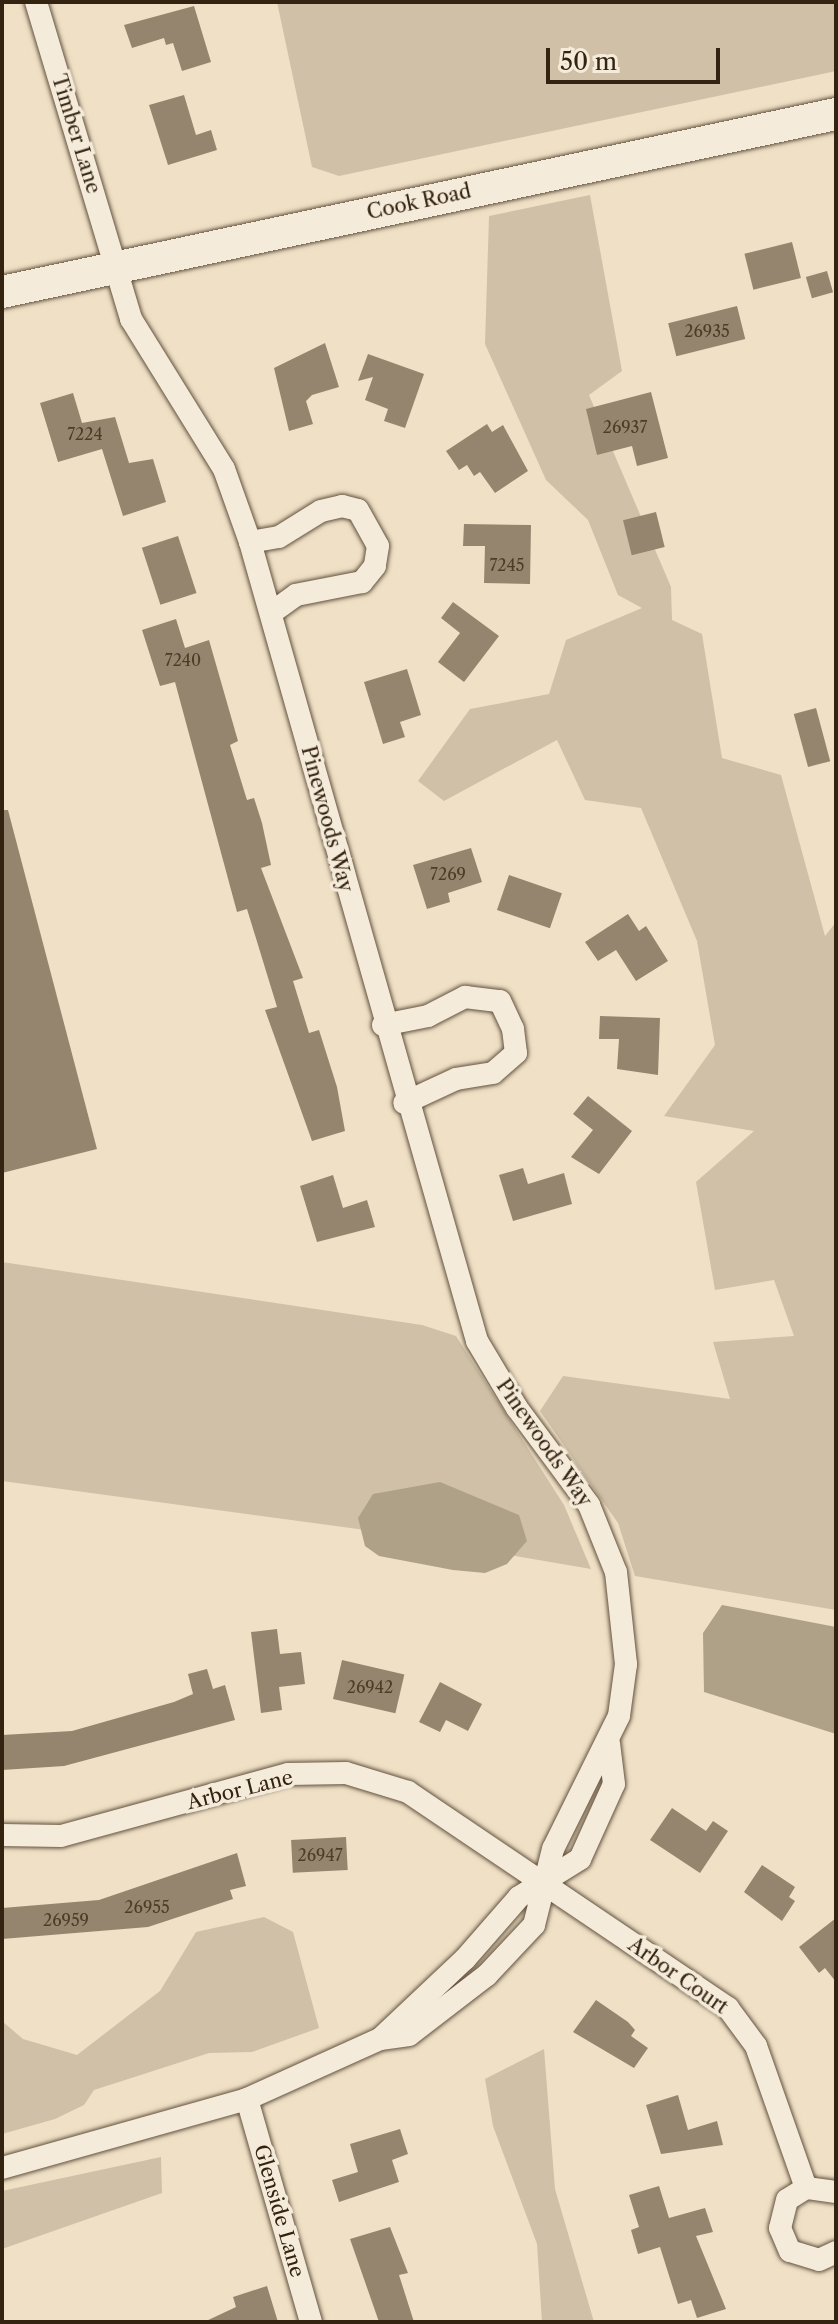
<!DOCTYPE html>
<style>
body{margin:0}
#map{position:relative;width:838px;height:2324px;overflow:hidden;background:#efe0c6;font-family:"Libre Caslon Text",serif}
div>[style]{position:absolute}
.green>*{inset:0;background:#cfc0a7}
.water>*{inset:0;background:#afa088}
.building>*{inset:0;background:#95856f;transform-origin:0 0}
.roads{filter:drop-shadow(0 0 2px #63523e) drop-shadow(0 0 2px #63523e)}
.street>*{height:22px;margin:-11px;padding:0 11px;transform-origin:11px;border-radius:11px;background:#f5ebda}
.secondary>*{height:32px;margin:-16px;padding:0 16px;transform-origin:16px;border-radius:16px;background:#f5ebda}
span{translate:-50% -50%;white-space:nowrap;text-align:center;line-height:1.15;-webkit-text-stroke:7px #f5ebda;paint-order:stroke}
.number-label{font-size:16px;color:#4c3c28}
.number-label span{-webkit-text-stroke-width:0}
.street-label{font-size:20px;color:#342311}
.frame{position:absolute;inset:0;border:4px solid #342311;pointer-events:none}
.scale{position:absolute;left:546px;top:48px;width:174px;height:36px;box-sizing:border-box;border:4px solid #342311;border-top:0;padding-left:10px;font-size:24px;line-height:28px;white-space:nowrap;color:#342311;-webkit-text-stroke:6px #f5ebda;paint-order:stroke}
</style>
<div id="map">
<div class="green">
<i style="clip-path:polygon(277px 2px,836px 2px,836px 71px,339px 176px,312px 167px)"></i>
<i style="clip-path:polygon(590px 195px,622px 371px,589px 395px,671px 587px,672px 620px,702px 634px,722px 758px,781px 775px,825px 936px,836px 922px,836px 1610px,635px 1576px,618px 1523px,540px 1411px,563px 1376px,730px 1399px,713px 1342px,794px 1336px,774px 1280px,715px 1290px,696px 1182px,754px 1131px,664px 1116px,715px 1045px,697px 941px,641px 808px,585px 800px,557px 740px,444px 801px,418px 781px,470px 709px,549px 694px,566px 640px,642px 608px,618px 595px,588px 520px,546px 480px,485px 344px,489px 216px)"></i>
<i style="clip-path:polygon(2px 1262px,422px 1325px,456px 1336px,564px 1505px,591px 1569px,358px 1529px,2px 1481px)"></i>
<i style="clip-path:polygon(264px 1917px,293px 1932px,319px 2028px,252px 2052px,209px 2053px,94px 2090px,84px 2105px,55px 2119px,2px 2134px,2px 2021px,23px 2039px,77px 2055px,160px 1991px,196px 1932px)"></i>
<i style="clip-path:polygon(544px 2049px,555px 2189px,594px 2322px,542px 2322px,537px 2244px,493px 2126px,485px 2079px)"></i>
<i style="clip-path:polygon(161px 2157px,162px 2193px,2px 2249px,2px 2191px)"></i>
</div>
<div class="water">
<i style="clip-path:polygon(440px 1482px,519px 1515px,527px 1541px,507px 1564px,485px 1573px,453px 1570px,379px 1556px,365px 1546px,358px 1518px,373px 1494px)"></i>
<i style="clip-path:polygon(722px 1605px,836px 1627px,836px 1734px,704px 1692px,703px 1633px)"></i>
</div>
<div class="building">
<i style="clip-path:polygon(194px 6px,211px 62px,182px 71px,173px 43px,166px 45px,164px 38px,132px 48px,124px 25px)"></i>
<i style="clip-path:polygon(184px 95px,196px 135px,211px 130px,217px 150px,168px 165px,149px 105px)"></i>
<i style="left:792px;top:242px;width:37px;height:49px;rotate:76deg"></i>
<i style="left:827px;top:271px;width:22px;height:22px;rotate:74deg"></i>
<i style="left:737px;top:306px;width:34px;height:71px;rotate:76deg"></i>
<i style="clip-path:polygon(325px 343px,339px 387px,312px 395px,306px 401px,313px 424px,289px 431px,274px 368px)"></i>
<i style="clip-path:polygon(368px 354px,424px 374px,405px 428px,384px 421px,388px 409px,365px 400px,373px 377px,358px 381px)"></i>
<i style="clip-path:polygon(651px 392px,668px 458px,637px 466px,632px 446px,597px 455px,586px 409px)"></i>
<i style="clip-path:polygon(73px 393px,82px 423px,115px 417px,129px 463px,153px 459px,166px 502px,123px 516px,102px 449px,58px 462px,40px 403px)"></i>
<i style="clip-path:polygon(487px 424px,492px 432px,503px 425px,528px 471px,495px 493px,480px 472px,474px 476px,467px 465px,459px 470px,446px 451px)"></i>
<i style="left:656px;top:512px;width:36px;height:34px;rotate:76deg"></i>
<i style="clip-path:polygon(464px 524px,531px 525px,530px 584px,484px 583px,485px 546px,463px 546px)"></i>
<i style="left:178px;top:536px;width:60px;height:38px;rotate:72deg"></i>
<i style="clip-path:polygon(453px 602px,499px 636px,464px 682px,438px 662px,460px 633px,441px 618px)"></i>
<i style="clip-path:polygon(176px 619px,185px 648px,209px 640px,238px 741px,230px 745px,247px 800px,254px 798px,262px 823px,271px 865px,261px 868px,303px 978px,293px 981px,309px 1033px,319px 1030px,337px 1087px,345px 1131px,312px 1141px,265px 1010px,277px 1007px,247px 909px,237px 912px,175px 682px,160px 686px,142px 630px)"></i>
<i style="clip-path:polygon(407px 669px,421px 715px,400px 722px,405px 737px,383px 744px,364px 682px)"></i>
<i style="left:816px;top:708px;width:55px;height:23px;rotate:75deg"></i>
<i style="clip-path:polygon(2px 810px,8px 810px,97px 1149px,2px 1173px)"></i>
<i style="clip-path:polygon(471px 848px,482px 882px,448px 893px,450px 902px,427px 909px,413px 865px)"></i>
<i style="left:509px;top:875px;width:56px;height:37px;rotate:19deg"></i>
<i style="clip-path:polygon(628px 914px,639px 931px,646px 926px,668px 961px,636px 981px,616px 950px,598px 961px,585px 942px)"></i>
<i style="clip-path:polygon(600px 1016px,660px 1018px,658px 1075px,617px 1069px,619px 1039px,599px 1039px)"></i>
<i style="clip-path:polygon(588px 1096px,632px 1131px,599px 1174px,571px 1157px,593px 1130px,573px 1114px)"></i>
<i style="clip-path:polygon(523px 1168px,528px 1184px,564px 1173px,572px 1204px,513px 1221px,499px 1175px)"></i>
<i style="clip-path:polygon(333px 1175px,343px 1208px,367px 1200px,375px 1227px,317px 1242px,300px 1186px)"></i>
<i style="clip-path:polygon(277px 1629px,280px 1654px,301px 1652px,305px 1684px,279px 1687px,282px 1710px,261px 1713px,251px 1632px)"></i>
<i style="left:342px;top:1660px;width:64px;height:40px;rotate:13deg"></i>
<i style="clip-path:polygon(207px 1669px,213px 1689px,225px 1685px,235px 1720px,64px 1766px,2px 1770px,2px 1735px,72px 1731px,174px 1702px,193px 1694px,188px 1674px)"></i>
<i style="clip-path:polygon(440px 1682px,482px 1704px,468px 1731px,446px 1720px,440px 1732px,419px 1722px)"></i>
<i style="clip-path:polygon(672px 1808px,706px 1831px,713px 1821px,728px 1831px,700px 1873px,650px 1840px)"></i>
<i style="left:346px;top:1837px;width:33px;height:55px;rotate:87deg"></i>
<i style="clip-path:polygon(237px 1853px,246px 1886px,230px 1890px,233px 1899px,148px 1927px,2px 1939px,2px 1908px,99px 1900px)"></i>
<i style="clip-path:polygon(762px 1865px,795px 1887px,789px 1897px,795px 1901px,782px 1921px,744px 1892px)"></i>
<i style="clip-path:polygon(836px 1918px,836px 1982px,825px 1968px,819px 1973px,799px 1947px)"></i>
<i style="clip-path:polygon(596px 2000px,628px 2022px,635px 2030px,631px 2036px,648px 2048px,634px 2068px,573px 2032px)"></i>
<i style="clip-path:polygon(678px 2095px,688px 2130px,717px 2121px,723px 2145px,661px 2154px,646px 2105px)"></i>
<i style="clip-path:polygon(400px 2129px,408px 2154px,392px 2160px,399px 2182px,339px 2202px,332px 2180px,358px 2172px,350px 2144px)"></i>
<i style="clip-path:polygon(659px 2186px,669px 2218px,705px 2208px,713px 2232px,696px 2236px,726px 2309px,697px 2318px,691px 2300px,678px 2304px,660px 2247px,638px 2254px,631px 2230px,639px 2227px,629px 2195px)"></i>
<i style="clip-path:polygon(390px 2227px,408px 2273px,399px 2275px,414px 2322px,379px 2322px,350px 2239px)"></i>
<i style="clip-path:polygon(267px 2286px,278px 2322px,204px 2322px,236px 2307px,233px 2297px)"></i>
</div>
<div class="roads">
<div class="street">
<i style="left:36px;top:2px;width:331px;rotate:73.3deg"></i>
<i style="left:131px;top:319px;width:176px;rotate:58.2deg"></i>
<i style="left:224px;top:469px;width:77px;rotate:70.4deg"></i>
<i style="left:250px;top:542px;width:831px;rotate:74.14deg"></i>
<i style="left:477px;top:1341px;width:78px;rotate:59.2deg"></i>
<i style="left:517px;top:1408px;width:121px;rotate:53.4deg"></i>
<i style="left:589px;top:1505px;width:72px;rotate:68.1deg"></i>
<i style="left:616px;top:1572px;width:93px;rotate:83.8deg"></i>
<i style="left:626px;top:1664px;width:52px;rotate:97.7deg"></i>
<i style="left:619px;top:1716px;width:148px;rotate:116.4deg"></i>
<i style="left:553px;top:1849px;width:78px;rotate:104deg"></i>
<i style="left:534px;top:1925px;width:69px;rotate:133.2deg"></i>
<i style="left:487px;top:1975px;width:98px;rotate:142.4deg"></i>
<i style="left:409px;top:2035px;width:29px;rotate:172deg"></i>
<i style="left:250px;top:542px;width:29px;rotate:-10deg"></i>
<i style="left:279px;top:537px;width:49px;rotate:-31.8deg"></i>
<i style="left:321px;top:511px;width:22px;rotate:-13deg"></i>
<i style="left:342px;top:506px;width:16px;rotate:14deg"></i>
<i style="left:358px;top:510px;width:41px;rotate:60.9deg"></i>
<i style="left:378px;top:546px;width:20px;rotate:99deg"></i>
<i style="left:375px;top:566px;width:21px;rotate:129deg"></i>
<i style="left:362px;top:582px;width:67px;rotate:168.9deg"></i>
<i style="left:296px;top:595px;width:31px;rotate:144deg"></i>
<i style="left:383px;top:1025px;width:46px;rotate:-11.3deg"></i>
<i style="left:428px;top:1016px;width:42px;rotate:-27.2deg"></i>
<i style="left:465px;top:997px;width:35px;rotate:7deg"></i>
<i style="left:500px;top:1001px;width:31px;rotate:65deg"></i>
<i style="left:513px;top:1029px;width:24px;rotate:83deg"></i>
<i style="left:516px;top:1053px;width:30px;rotate:139deg"></i>
<i style="left:493px;top:1073px;width:37px;rotate:171deg"></i>
<i style="left:456px;top:1079px;width:57px;rotate:155.2deg"></i>
<i style="left:2px;top:1835px;width:59px;rotate:1deg"></i>
<i style="left:61px;top:1836px;width:235px;rotate:-15.3deg"></i>
<i style="left:288px;top:1774px;width:58px;rotate:-1deg"></i>
<i style="left:346px;top:1773px;width:65px;rotate:17deg"></i>
<i style="left:408px;top:1792px;width:386px;rotate:34deg"></i>
<i style="left:728px;top:2008px;width:47px;rotate:53.6deg"></i>
<i style="left:756px;top:2046px;width:151px;rotate:70.6deg"></i>
<i style="left:247px;top:2099px;width:232px;rotate:74deg"></i>
<i style="left:2px;top:2168px;width:255px;rotate:-15.7deg"></i>
<i style="left:247px;top:2099px;width:146px;rotate:-24.3deg"></i>
<i style="left:380px;top:2039px;width:117px;rotate:-43.3deg"></i>
<i style="left:465px;top:1959px;width:82px;rotate:-48.9deg"></i>
<i style="left:519px;top:1897px;width:72px;rotate:-31.9deg"></i>
<i style="left:580px;top:1859px;width:82px;rotate:-65.6deg"></i>
<i style="left:614px;top:1784px;width:41px;rotate:-97deg"></i>
<i style="left:836px;top:2192px;width:30px;rotate:-172deg"></i>
<i style="left:806px;top:2188px;width:22px;rotate:148deg"></i>
<i style="left:787px;top:2200px;width:29px;rotate:104deg"></i>
<i style="left:780px;top:2228px;width:25px;rotate:67deg"></i>
<i style="left:790px;top:2251px;width:30px;rotate:17deg"></i>
<i style="left:819px;top:2260px;width:19px;rotate:-25deg"></i>
</div>
<div class="secondary">
<i style="left:2px;top:292px;width:853px;rotate:-12.05deg"></i>
</div>
</div>
<div class="number-label">
<span style="left:707px;top:331px">26935</span>
<span style="left:625px;top:427px">26937</span>
<span style="left:85px;top:434px">7224</span>
<span style="left:507px;top:565px">7245</span>
<span style="left:183px;top:660px">7240</span>
<span style="left:448px;top:874px">7269</span>
<span style="left:370px;top:1687px">26942</span>
<span style="left:320px;top:1855px">26947</span>
<span style="left:147px;top:1907px">26955</span>
<span style="left:66px;top:1920px">26959</span>
</div>
<div class="street-label">
<span style="left:76px;top:134px;rotate:73deg">Timber Lane</span>
<span style="left:419px;top:202px;rotate:-12deg">Cook Road</span>
<span style="left:327px;top:819px;rotate:75deg">Pinewoods Way</span>
<span style="left:544px;top:1443px;rotate:55deg">Pinewoods Way</span>
<span style="left:240px;top:1790px;rotate:-14deg">Arbor Lane</span>
<span style="left:678px;top:1976px;rotate:35deg">Arbor Court</span>
<span style="left:279px;top:2211px;rotate:74deg">Glenside Lane</span>
</div>
<div class="frame"></div>
<div class="scale">50 m</div>
</div>
